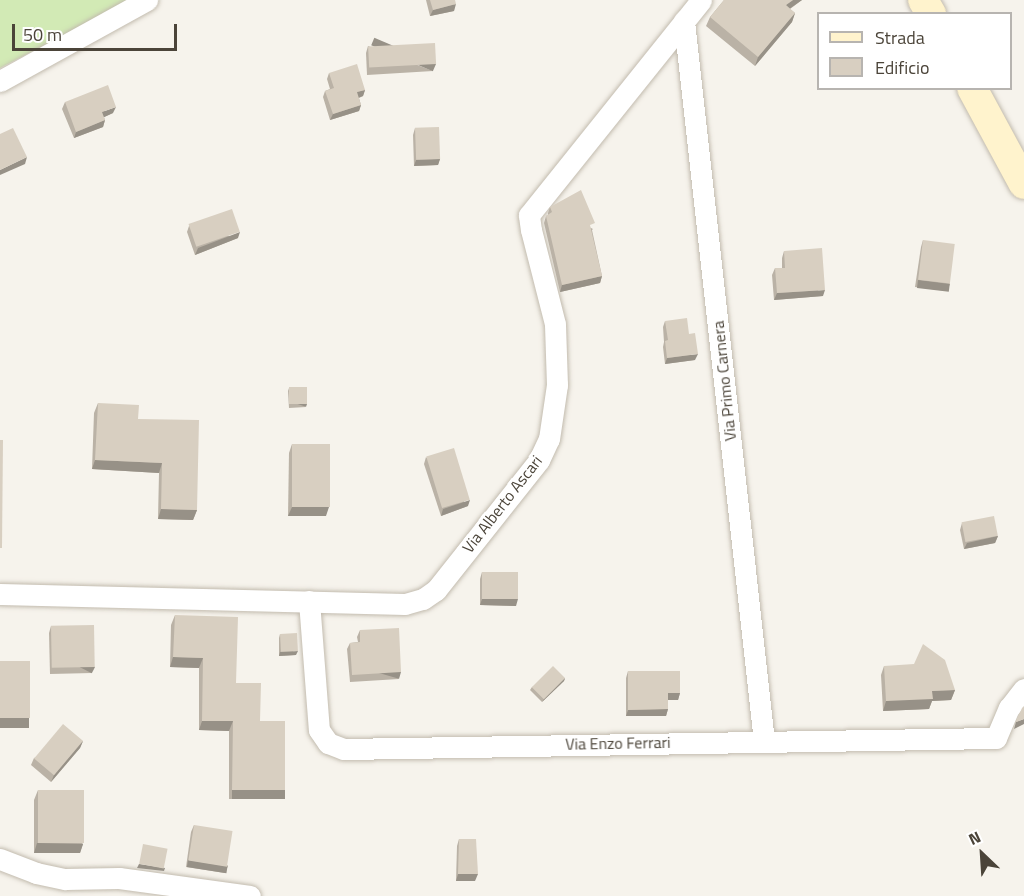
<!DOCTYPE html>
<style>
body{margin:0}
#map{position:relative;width:1024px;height:896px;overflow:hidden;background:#f6f3ec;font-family:"Titillium Web",sans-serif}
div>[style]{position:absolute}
.green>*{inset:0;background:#d2eab5}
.roads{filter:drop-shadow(0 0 2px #c2bbae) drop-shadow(0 0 2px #c2bbae)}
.street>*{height:21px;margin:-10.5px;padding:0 10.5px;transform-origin:10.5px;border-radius:10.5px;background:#fff}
.secondary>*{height:30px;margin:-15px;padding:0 15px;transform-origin:15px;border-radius:15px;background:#fff3cd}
.wall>*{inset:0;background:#bab2a6}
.shaded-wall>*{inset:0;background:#979187;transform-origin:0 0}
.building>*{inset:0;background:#d8cfc1;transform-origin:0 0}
span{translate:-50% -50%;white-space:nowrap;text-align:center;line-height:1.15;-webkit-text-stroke:6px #fff;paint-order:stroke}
.street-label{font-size:16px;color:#4b4439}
.legend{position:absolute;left:817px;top:12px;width:195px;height:78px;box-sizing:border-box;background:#fff;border:2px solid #b7b4b0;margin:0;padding:8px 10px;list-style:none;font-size:18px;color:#4b4439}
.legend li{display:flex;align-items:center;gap:12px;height:30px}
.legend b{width:30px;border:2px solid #b7b4b0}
.north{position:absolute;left:952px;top:824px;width:60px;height:60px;-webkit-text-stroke:4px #fff;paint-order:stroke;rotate:335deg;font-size:16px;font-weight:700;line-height:24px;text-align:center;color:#4b4439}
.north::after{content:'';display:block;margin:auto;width:21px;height:27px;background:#4b4439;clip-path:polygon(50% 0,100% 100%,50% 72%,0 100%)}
.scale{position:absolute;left:12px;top:24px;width:165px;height:27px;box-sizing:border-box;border:3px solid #4b4439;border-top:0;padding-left:8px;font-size:18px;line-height:21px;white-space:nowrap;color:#4b4439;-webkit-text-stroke:4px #fff;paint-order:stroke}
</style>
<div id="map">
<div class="green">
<i style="clip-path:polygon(0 0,132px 0,0 68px)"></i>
</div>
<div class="roads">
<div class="street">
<i style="left:684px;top:21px;width:724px;rotate:83.66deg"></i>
<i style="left:0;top:81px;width:168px;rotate:-28.9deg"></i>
<i style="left:0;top:594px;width:405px;rotate:1.4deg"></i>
<i style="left:405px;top:604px;width:19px;rotate:-16deg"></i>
<i style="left:423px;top:599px;width:16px;rotate:-35deg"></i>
<i style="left:436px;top:590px;width:166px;rotate:-51.6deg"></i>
<i style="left:539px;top:460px;width:23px;rotate:-65deg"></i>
<i style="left:549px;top:439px;width:55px;rotate:-81.6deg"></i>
<i style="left:557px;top:385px;width:61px;rotate:-91.9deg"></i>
<i style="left:555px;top:324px;width:97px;rotate:-104.3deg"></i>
<i style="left:531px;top:230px;width:15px;rotate:-98deg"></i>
<i style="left:529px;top:215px;width:275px;rotate:-51.3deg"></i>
<i style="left:309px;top:601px;width:129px;rotate:85.6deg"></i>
<i style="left:319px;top:730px;width:16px;rotate:55deg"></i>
<i style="left:328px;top:743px;width:17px;rotate:21deg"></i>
<i style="left:344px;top:749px;width:652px;rotate:-0.97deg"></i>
<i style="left:996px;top:738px;width:33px;rotate:-67deg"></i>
<i style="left:1009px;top:708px;width:24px;rotate:-52deg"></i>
<i style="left:0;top:859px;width:39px;rotate:21deg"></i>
<i style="left:36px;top:873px;width:30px;rotate:12deg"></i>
<i style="left:65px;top:879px;width:54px;rotate:-1.1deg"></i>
<i style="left:119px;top:878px;width:132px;rotate:7.8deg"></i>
</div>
<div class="secondary">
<i style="left:923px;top:0;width:16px;rotate:60deg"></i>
<i style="left:972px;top:88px;width:109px;rotate:61.6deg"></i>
</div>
</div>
<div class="wall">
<i style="clip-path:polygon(426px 0,455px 0,454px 11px,430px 16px)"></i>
<i style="clip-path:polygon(724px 0,802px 0,790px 9px,795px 13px,792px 22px,755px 66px,706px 26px,710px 17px)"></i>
<i style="clip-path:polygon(368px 46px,433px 71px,367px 75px,366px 53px)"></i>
<i style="clip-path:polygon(329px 73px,365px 90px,363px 96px,359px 98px,361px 105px,359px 111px,330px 120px,323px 97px,325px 91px,330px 89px,327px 79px)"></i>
<i style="clip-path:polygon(65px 102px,113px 113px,104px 117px,105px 120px,103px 127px,74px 138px,62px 109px)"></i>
<i style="clip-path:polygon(415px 128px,440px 159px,438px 165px,414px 166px,413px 135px)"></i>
<i style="clip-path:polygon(550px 207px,593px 229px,592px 230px,602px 276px,600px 283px,560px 292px,544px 223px,546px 216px,548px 215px,548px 213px)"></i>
<i style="clip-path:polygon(189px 226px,238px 238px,195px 255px,187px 232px)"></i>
<i style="clip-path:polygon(923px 240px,950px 284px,947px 291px,915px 287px,921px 247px)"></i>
<i style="clip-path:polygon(784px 251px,823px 296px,774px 300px,772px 275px,775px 268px,782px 268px,782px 258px)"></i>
<i style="clip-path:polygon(665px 321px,695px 360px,665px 364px,663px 347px,664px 342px,663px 327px)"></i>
<i style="clip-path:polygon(289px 388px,306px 407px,289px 408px,288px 391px)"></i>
<i style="clip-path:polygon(98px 403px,138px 419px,197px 510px,193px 520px,158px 519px,159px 473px,92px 469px,94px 413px)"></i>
<i style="clip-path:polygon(292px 444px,326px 516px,288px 516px,289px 453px)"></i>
<i style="clip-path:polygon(426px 457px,468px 506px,441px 516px,424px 464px)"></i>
<i style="clip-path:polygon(962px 523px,998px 536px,995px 543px,964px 549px,960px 530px)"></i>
<i style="clip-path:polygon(482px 572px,516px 606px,480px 605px,480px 579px)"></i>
<i style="clip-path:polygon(175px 615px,236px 683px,260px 721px,285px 790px,281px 799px,229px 799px,229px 731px,199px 730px,199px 668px,170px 667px,171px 625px)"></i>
<i style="clip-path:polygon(51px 626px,92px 673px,50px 674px,49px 633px)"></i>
<i style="clip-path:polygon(360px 630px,399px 679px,350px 682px,347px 649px,350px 643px,358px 642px,357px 637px)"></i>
<i style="clip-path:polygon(280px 634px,296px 655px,279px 656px,279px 638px)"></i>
<i style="clip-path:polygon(884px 666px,955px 690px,951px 700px,932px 701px,929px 709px,883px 711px,881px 675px)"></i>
<i style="clip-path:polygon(628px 671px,680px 693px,678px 700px,668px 700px,668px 709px,666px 716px,626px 716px,626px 678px)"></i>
<i style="clip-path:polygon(565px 678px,564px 681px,542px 702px,530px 690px,532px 687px)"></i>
<i style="clip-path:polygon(83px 741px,80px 748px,51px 782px,31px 765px,34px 758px)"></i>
<i style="clip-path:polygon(38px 790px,83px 844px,80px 853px,34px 853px,34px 800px)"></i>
<i style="clip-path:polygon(194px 825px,228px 866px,225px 873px,186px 867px,191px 832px)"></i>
<i style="clip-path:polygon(459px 839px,475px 881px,456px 881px,457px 846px)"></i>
</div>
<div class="shaded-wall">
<i style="clip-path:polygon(793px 0,802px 0,782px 14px,786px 5px)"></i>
<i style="clip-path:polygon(456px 4px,454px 11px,430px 16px,433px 10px)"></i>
<i style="clip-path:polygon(795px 13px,792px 22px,755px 66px,758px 57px)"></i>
<i style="left:436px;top:64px;width:8px;height:67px;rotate:113deg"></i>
<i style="clip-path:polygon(365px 90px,363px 96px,355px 99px,357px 92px)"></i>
<i style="clip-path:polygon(361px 105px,359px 111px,330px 120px,333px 114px)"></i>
<i style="clip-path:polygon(116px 107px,113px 113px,100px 119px,102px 112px)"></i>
<i style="clip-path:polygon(105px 120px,103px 127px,74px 138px,76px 132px)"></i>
<i style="clip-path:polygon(27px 157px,25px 164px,0 175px,0 170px)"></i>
<i style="clip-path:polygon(440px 159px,438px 165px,414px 166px,416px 160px)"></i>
<i style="clip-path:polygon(240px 232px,238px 238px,195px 255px,198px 248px)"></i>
<i style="clip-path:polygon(602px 276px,600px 283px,560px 292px,562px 285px)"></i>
<i style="left:918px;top:280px;width:32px;height:8px;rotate:7deg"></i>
<i style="clip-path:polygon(825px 290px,823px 296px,774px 300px,777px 293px)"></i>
<i style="clip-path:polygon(698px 354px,695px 360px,665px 364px,667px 358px)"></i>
<i style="left:307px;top:404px;width:3px;height:17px;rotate:108deg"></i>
<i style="clip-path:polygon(95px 460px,162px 463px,159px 473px,92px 469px)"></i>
<i style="clip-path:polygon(470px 500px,468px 506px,441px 516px,443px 509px)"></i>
<i style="clip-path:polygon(292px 507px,329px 507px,326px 516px,288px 516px)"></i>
<i style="clip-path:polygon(161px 509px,197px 510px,193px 520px,158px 519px)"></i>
<i style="clip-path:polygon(998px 536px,995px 543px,964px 549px,967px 543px)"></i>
<i style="clip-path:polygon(482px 599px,518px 599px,516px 606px,480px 605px)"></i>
<i style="clip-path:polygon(298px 651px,296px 655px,279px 656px,280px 652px)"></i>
<i style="clip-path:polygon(173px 657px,203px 658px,199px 668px,170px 667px)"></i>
<i style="left:95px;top:667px;width:7px;height:43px;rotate:117deg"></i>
<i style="left:401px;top:672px;width:7px;height:49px;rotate:106deg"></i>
<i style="clip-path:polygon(565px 678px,564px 681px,542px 702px,544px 699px)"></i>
<i style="clip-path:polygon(955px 690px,951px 700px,932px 701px,929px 709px,883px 711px,886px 701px,932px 691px)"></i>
<i style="clip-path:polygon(668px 693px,680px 693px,678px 700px,665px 700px)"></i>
<i style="clip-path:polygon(668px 709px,666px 716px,626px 716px,628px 710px)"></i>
<i style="left:0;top:718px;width:29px;height:10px"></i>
<i style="clip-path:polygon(1024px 719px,1024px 724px,1014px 729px,1016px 722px)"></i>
<i style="clip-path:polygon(202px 721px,233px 721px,229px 731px,199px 730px)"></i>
<i style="clip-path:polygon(83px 741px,80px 748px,51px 782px,54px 775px)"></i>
<i style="left:232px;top:790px;width:53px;height:9px"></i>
<i style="clip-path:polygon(37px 843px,83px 844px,80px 853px,34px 853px)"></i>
<i style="left:188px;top:860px;width:40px;height:7px;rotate:9deg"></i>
<i style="clip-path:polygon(139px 864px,165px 868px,164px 871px,137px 868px)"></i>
<i style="clip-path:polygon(458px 874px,478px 874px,475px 881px,456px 881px)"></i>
</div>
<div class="building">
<i style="clip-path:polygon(430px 0,455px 0,456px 4px,433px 10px)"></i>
<i style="clip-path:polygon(724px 0,793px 0,786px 5px,795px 13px,758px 57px,710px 17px)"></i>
<i style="left:435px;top:43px;width:21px;height:67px;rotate:87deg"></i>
<i style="clip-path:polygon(357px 64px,365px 90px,357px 92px,361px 105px,333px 114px,325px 91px,334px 88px,329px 73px)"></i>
<i style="clip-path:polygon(108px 85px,116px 107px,102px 112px,105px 120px,76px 132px,65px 102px)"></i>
<i style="left:439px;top:127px;width:32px;height:24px;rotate:88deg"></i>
<i style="clip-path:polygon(13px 128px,27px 157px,0 170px,0 134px)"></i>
<i style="clip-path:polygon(581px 190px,595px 223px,590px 225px,602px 276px,562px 285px,546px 216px,552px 212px,550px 207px)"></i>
<i style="left:232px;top:209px;width:24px;height:46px;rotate:71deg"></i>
<i style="left:923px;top:240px;width:32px;height:40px;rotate:7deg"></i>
<i style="clip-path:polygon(822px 248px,825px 290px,777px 293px,775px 268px,785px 268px,784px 251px)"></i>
<i style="clip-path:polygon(687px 318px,689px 334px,695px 333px,698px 354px,667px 358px,665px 341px,668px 340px,665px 321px)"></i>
<i style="left:307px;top:387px;width:17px;height:18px;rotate:90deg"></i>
<i style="clip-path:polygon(98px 403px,139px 405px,138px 419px,199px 420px,197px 510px,161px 509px,162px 463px,95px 460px)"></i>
<i style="clip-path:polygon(0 440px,3px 440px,2px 548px,0 548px)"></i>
<i style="left:292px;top:444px;width:38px;height:63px"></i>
<i style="left:454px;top:448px;width:54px;height:29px;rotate:73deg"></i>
<i style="left:994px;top:516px;width:20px;height:33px;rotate:79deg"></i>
<i style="left:482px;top:572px;width:36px;height:27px"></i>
<i style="clip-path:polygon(175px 615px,238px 617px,236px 683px,261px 683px,260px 721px,285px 721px,285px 790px,232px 790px,233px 721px,202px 721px,203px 658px,173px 657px)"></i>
<i style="left:94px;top:625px;width:42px;height:43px;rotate:89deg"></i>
<i style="clip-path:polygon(399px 628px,401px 672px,352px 675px,350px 643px,360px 642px,360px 630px)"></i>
<i style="left:297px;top:633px;width:18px;height:17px;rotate:87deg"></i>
<i style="clip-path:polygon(923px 644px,945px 660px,955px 690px,932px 691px,933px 699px,886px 701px,884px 666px,914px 664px)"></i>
<i style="left:0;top:661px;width:30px;height:57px"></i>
<i style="left:553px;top:666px;width:17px;height:30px;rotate:45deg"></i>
<i style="clip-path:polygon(628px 671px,680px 671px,680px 693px,668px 693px,668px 709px,628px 710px)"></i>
<i style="clip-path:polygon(1024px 706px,1024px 719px,1016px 722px,1022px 708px)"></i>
<i style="left:63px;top:724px;width:26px;height:45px;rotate:40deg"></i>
<i style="left:38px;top:790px;width:46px;height:53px"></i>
<i style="left:194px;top:825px;width:39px;height:36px;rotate:9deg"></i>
<i style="clip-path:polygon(459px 839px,476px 839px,478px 874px,458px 874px)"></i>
<i style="left:143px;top:844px;width:25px;height:20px;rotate:11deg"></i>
</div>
<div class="street-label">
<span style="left:724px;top:381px;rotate:-96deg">Via Primo Carnera</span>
<span style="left:502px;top:504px;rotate:-52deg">Via Alberto Ascari</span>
<span style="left:618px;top:743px;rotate:-1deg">Via Enzo Ferrari</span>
</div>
<ul class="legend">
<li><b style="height:8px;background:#fff3cd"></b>Strada</li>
<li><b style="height:16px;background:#d8cfc1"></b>Edificio</li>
</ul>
<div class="north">N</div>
<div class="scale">50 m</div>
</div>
